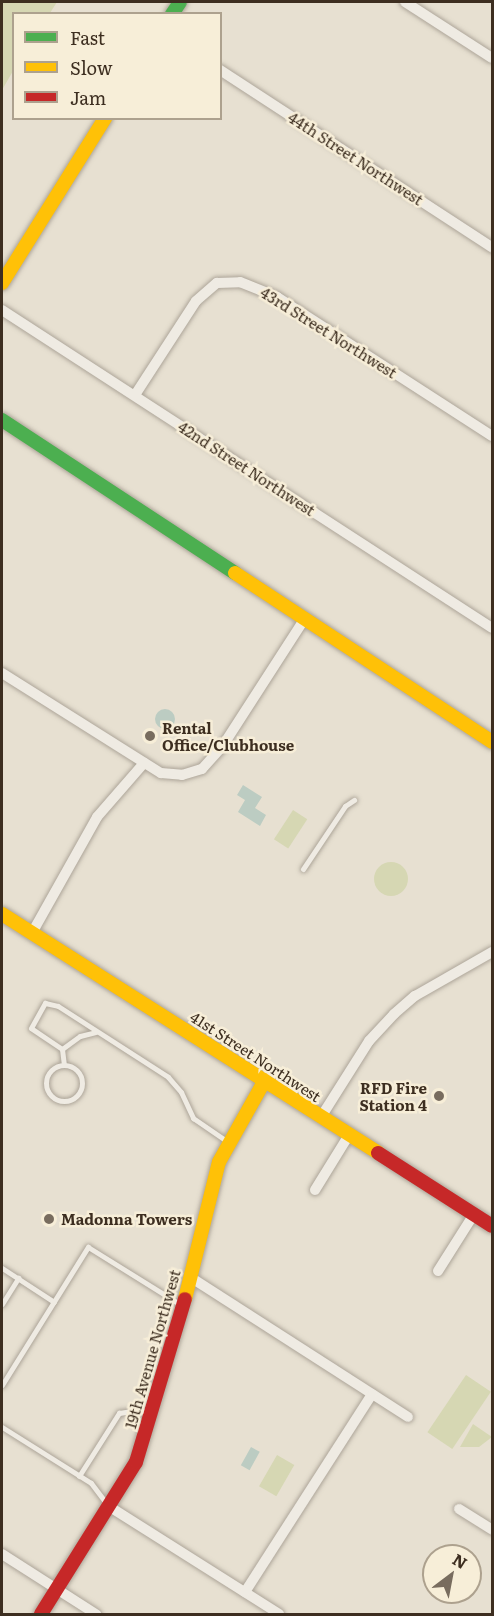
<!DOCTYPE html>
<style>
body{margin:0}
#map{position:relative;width:494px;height:1616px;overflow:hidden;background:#e7e0d1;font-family:Literata,serif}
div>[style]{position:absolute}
.green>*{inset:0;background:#d6d7b3;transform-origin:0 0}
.round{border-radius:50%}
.water>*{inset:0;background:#bcccc2;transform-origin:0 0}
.roads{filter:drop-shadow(0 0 2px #ada599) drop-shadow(0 0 2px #ada599)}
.lane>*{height:5px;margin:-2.5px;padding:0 2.5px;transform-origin:2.5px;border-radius:2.5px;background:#efebe3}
.lane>.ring{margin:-2.5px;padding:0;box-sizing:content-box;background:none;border:5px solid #efebe3;border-radius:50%}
.street>*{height:10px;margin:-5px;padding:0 5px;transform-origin:5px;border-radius:5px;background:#efebe3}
.fast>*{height:14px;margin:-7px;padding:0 7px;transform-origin:7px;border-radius:7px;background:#4caf50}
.slow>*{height:14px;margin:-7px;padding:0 7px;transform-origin:7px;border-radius:7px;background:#ffc107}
.jam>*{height:14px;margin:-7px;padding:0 7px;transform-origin:7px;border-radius:7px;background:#c62828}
.dots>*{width:16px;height:16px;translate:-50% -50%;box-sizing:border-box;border:3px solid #f7eed8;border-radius:50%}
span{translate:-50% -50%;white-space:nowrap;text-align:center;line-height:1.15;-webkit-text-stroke:5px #f7eed8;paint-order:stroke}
.street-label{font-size:15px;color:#3d2e20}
.poi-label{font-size:15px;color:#3d2e20;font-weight:700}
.left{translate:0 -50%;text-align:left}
.right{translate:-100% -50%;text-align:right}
.frame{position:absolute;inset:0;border:3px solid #3d2e20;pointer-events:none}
.legend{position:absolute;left:12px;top:12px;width:210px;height:108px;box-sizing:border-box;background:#f7eed8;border:2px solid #ada18e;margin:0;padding:8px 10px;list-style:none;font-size:18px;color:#3d2e20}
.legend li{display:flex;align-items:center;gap:12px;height:30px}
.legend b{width:30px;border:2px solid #ada18e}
.north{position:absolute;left:422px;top:1544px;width:60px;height:60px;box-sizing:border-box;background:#f7eed8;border:2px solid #ada18e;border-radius:50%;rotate:32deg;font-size:16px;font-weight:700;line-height:24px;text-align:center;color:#3d2e20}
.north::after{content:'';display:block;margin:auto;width:21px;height:27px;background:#786c5e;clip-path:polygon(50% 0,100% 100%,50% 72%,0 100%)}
</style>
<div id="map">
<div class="green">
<i style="clip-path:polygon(2px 2px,57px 2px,50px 13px,14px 14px,13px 71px,2px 90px)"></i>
<i style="left:293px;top:810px;width:17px;height:35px;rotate:33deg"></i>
<i class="round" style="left:374px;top:862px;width:34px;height:34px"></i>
<i style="left:466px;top:1375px;width:30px;height:69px;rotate:34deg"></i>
<i style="clip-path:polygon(473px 1424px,492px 1437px,479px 1447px,460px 1447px)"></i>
<i style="left:277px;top:1455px;width:20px;height:36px;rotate:30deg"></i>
</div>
<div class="water">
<i class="round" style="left:155px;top:709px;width:20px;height:20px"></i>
<i style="clip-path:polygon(243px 785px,262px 797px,255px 808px,266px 815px,260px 826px,238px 812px,245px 800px,237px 795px)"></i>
<i style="left:251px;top:1447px;width:10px;height:21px;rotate:29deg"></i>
</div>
<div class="roads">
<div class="lane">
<i style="left:303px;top:869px;width:76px;rotate:-56.3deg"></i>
<i style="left:345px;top:806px;width:11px;rotate:-34deg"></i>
<i style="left:62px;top:1049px;width:37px;rotate:-146deg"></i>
<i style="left:31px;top:1028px;width:29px;rotate:-61deg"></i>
<i style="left:45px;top:1003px;width:13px;rotate:13deg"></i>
<i style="left:58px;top:1006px;width:131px;rotate:32.8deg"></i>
<i style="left:168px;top:1077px;width:20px;rotate:49deg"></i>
<i style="left:181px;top:1092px;width:29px;rotate:65deg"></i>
<i style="left:193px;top:1118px;width:42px;rotate:34.4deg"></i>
<i style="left:62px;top:1049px;width:22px;rotate:-36deg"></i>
<i style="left:80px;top:1036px;width:16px;rotate:-14deg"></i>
<i style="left:62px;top:1049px;width:16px;rotate:83deg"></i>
<i class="ring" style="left:46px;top:1065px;width:31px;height:31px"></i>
<i style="left:2px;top:1268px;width:62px;rotate:33.2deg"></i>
<i style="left:2px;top:1304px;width:31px;rotate:-58deg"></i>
<i style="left:2px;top:1385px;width:163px;rotate:-58.1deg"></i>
<i style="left:88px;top:1247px;width:110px;rotate:31.9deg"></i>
<i style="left:2px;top:1427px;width:105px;rotate:32.2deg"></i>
<i style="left:91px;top:1483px;width:26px;rotate:53deg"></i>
<i style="left:79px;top:1476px;width:75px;rotate:-57.6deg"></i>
<i style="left:119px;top:1413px;width:18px;rotate:-9deg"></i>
<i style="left:137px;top:1410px;width:13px;rotate:13deg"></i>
</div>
<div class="street">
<i style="left:405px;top:2px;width:103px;rotate:32.8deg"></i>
<i style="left:220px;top:70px;width:325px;rotate:33.1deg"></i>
<i style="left:2px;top:310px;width:584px;rotate:32.98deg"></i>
<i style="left:135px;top:395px;width:112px;rotate:-57deg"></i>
<i style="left:196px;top:301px;width:28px;rotate:-41deg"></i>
<i style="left:217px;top:283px;width:23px;rotate:-2deg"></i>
<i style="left:240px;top:282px;width:40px;rotate:22deg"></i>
<i style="left:277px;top:297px;width:256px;rotate:32.9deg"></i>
<i style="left:2px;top:673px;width:188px;rotate:32.2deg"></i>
<i style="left:161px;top:773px;width:21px;rotate:5deg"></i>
<i style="left:182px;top:775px;width:21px;rotate:-17deg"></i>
<i style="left:202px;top:769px;width:30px;rotate:-48deg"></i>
<i style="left:222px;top:747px;width:153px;rotate:-57.2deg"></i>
<i style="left:32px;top:933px;width:133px;rotate:-60.7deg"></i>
<i style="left:97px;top:817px;width:72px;rotate:-49deg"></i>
<i style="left:321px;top:1117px;width:90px;rotate:-57.7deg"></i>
<i style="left:369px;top:1041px;width:37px;rotate:-47deg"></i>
<i style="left:394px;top:1014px;width:28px;rotate:-41deg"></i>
<i style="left:415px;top:996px;width:89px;rotate:-29.7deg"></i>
<i style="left:315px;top:1190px;width:65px;rotate:-58.3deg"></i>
<i style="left:438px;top:1271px;width:67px;rotate:-57.7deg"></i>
<i style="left:190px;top:1277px;width:259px;rotate:32.7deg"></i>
<i style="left:110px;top:1507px;width:200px;rotate:32.3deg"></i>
<i style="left:459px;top:1509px;width:39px;rotate:32deg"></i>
<i style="left:2px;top:1554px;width:112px;rotate:32.6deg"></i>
<i style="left:245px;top:1592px;width:235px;rotate:-57.3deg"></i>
</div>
<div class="fast">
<i style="left:172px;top:14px;width:14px;rotate:-56deg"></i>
<i style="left:2px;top:420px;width:279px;rotate:33.3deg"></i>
</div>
<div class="slow">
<i style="left:2px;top:283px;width:195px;rotate:-58deg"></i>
<i style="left:235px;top:573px;width:308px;rotate:33.3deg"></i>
<i style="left:2px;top:914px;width:446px;rotate:32.4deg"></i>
<i style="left:185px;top:1299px;width:141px;rotate:-76.1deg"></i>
<i style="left:219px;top:1162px;width:94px;rotate:-60.7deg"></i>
</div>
<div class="jam">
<i style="left:378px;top:1153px;width:135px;rotate:32.6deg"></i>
<i style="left:41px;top:1614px;width:179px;rotate:-58deg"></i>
<i style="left:136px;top:1462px;width:170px;rotate:-73.3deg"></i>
</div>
</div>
<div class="dots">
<i style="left:150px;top:736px;background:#786c5e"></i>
<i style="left:439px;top:1096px;background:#786c5e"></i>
<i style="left:49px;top:1219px;background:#786c5e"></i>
</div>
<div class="street-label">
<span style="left:356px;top:158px;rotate:33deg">44th Street Northwest</span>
<span style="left:329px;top:332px;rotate:32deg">43rd Street Northwest</span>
<span style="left:247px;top:468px;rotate:33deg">42nd Street Northwest</span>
<span style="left:256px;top:1056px;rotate:33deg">41st Street Northwest</span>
<span style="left:152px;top:1349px;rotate:-74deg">19th Avenue Northwest</span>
</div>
<div class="poi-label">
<span class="left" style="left:162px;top:736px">Rental<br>Office/Clubhouse</span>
<span class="right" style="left:427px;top:1096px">RFD Fire<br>Station 4</span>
<span class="left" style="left:61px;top:1219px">Madonna Towers</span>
</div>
<div class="frame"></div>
<ul class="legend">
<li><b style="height:8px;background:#4caf50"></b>Fast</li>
<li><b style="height:8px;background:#ffc107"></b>Slow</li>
<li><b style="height:8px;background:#c62828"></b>Jam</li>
</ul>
<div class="north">N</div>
</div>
